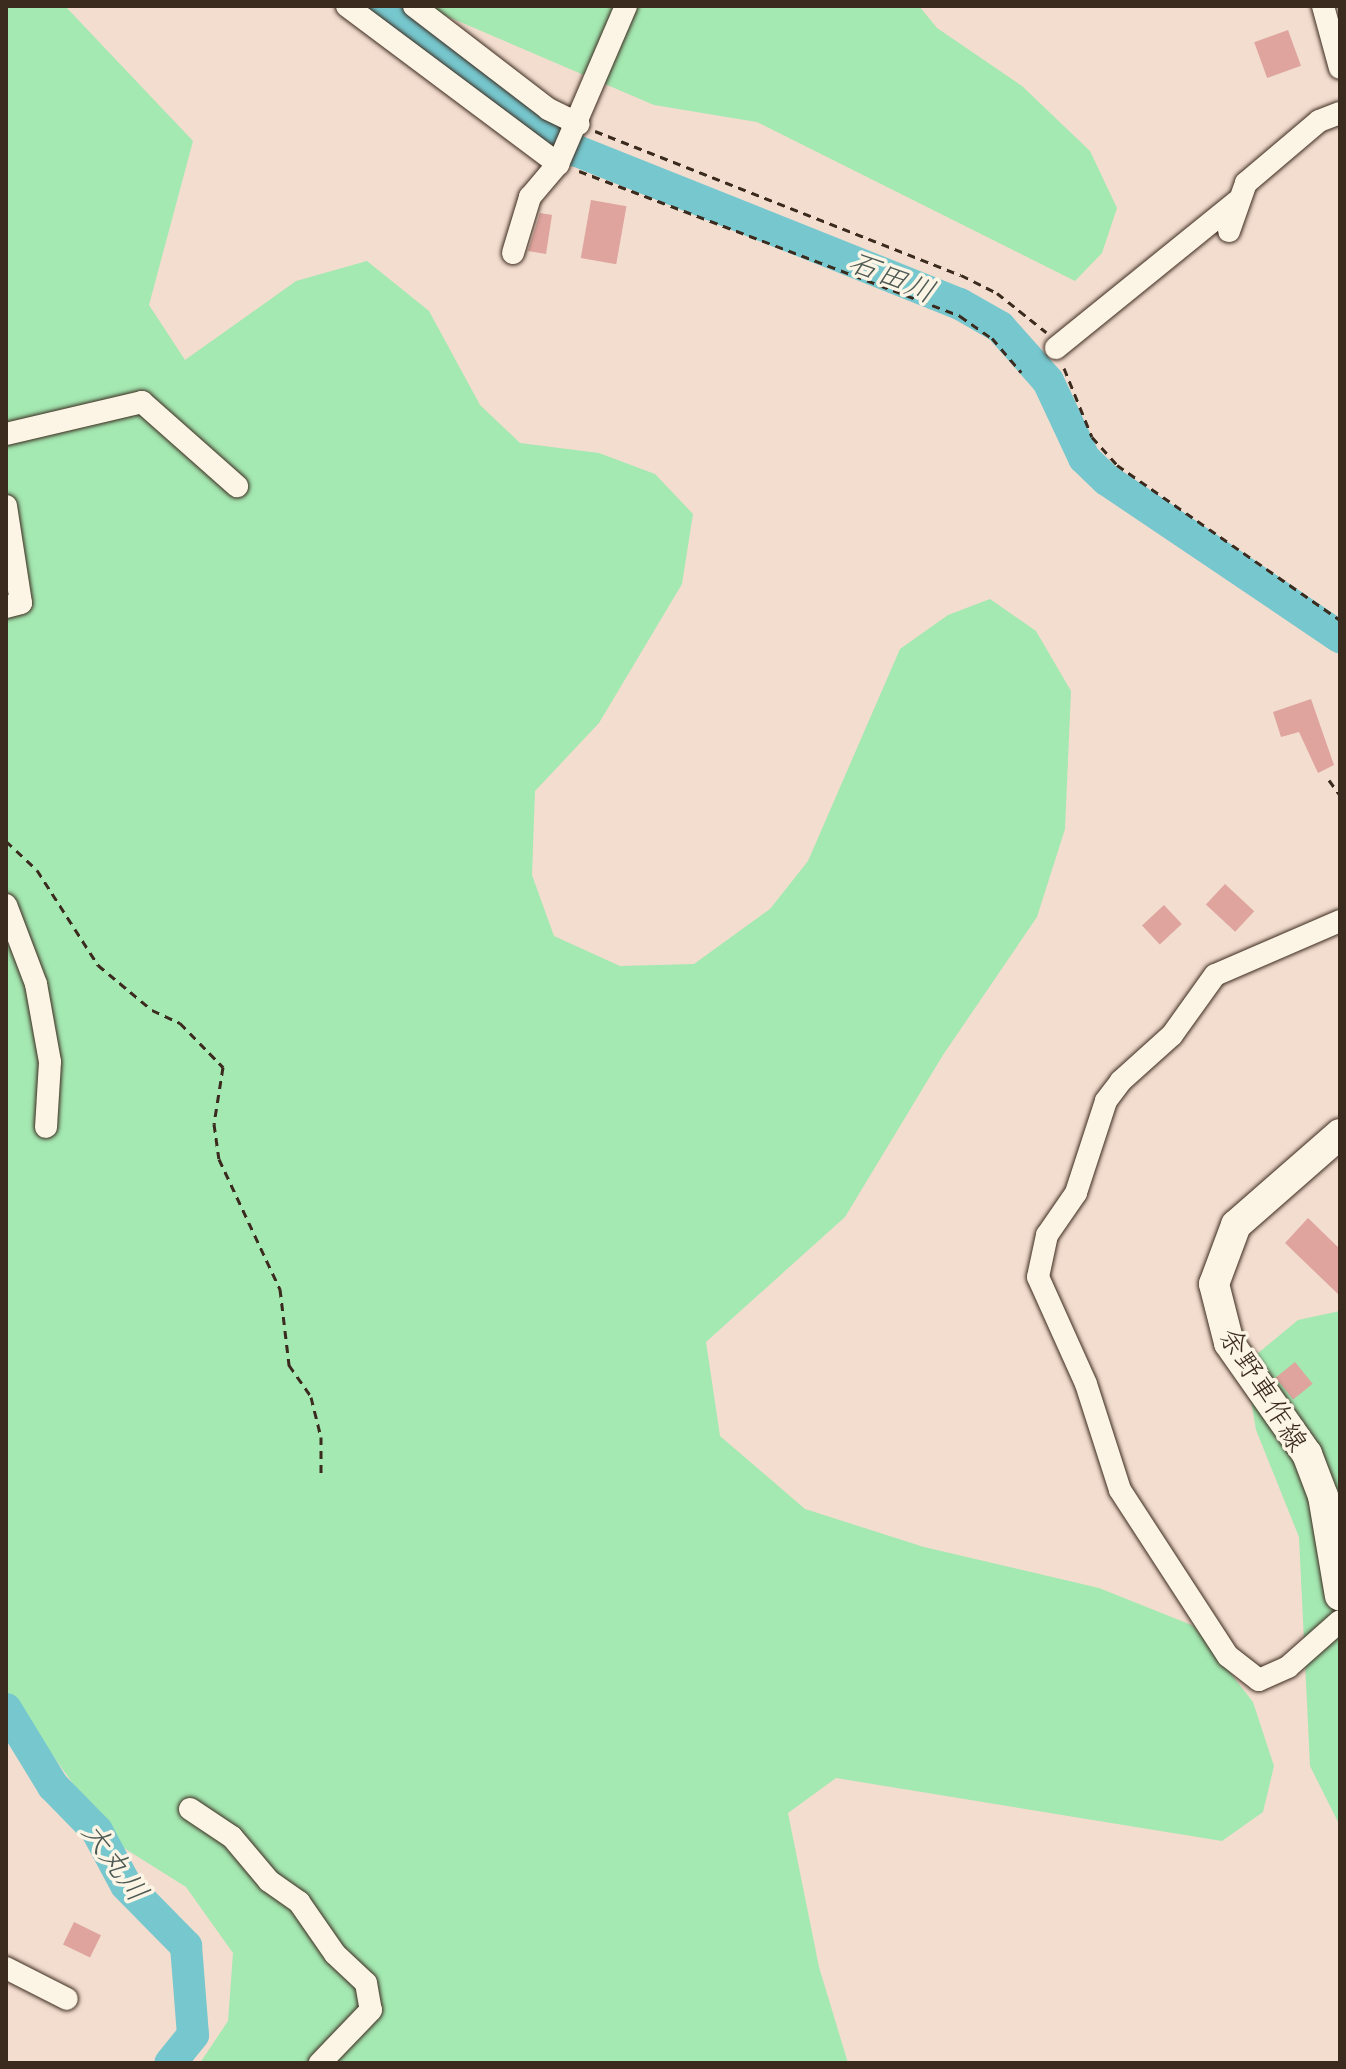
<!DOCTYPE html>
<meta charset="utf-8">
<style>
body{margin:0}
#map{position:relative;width:1346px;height:2069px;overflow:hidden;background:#f3ddcf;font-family:Itim,"Klee One",sans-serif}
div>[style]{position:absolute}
.green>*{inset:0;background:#a4e8b2}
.river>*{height:32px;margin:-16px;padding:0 16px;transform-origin:16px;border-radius:16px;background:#76c7ce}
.building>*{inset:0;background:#dea49d;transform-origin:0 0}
.path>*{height:3px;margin-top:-1.5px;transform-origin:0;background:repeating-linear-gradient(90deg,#3b2a1e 0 8px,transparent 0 14px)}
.roads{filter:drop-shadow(0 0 2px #3b2a1e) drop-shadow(0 0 2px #3b2a1e)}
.street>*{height:22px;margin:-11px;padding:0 11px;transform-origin:11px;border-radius:11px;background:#fcf5e5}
.secondary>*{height:30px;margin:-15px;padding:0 15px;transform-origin:15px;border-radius:15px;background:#fcf5e5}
span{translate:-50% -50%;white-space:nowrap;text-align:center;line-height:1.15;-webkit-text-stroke:7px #fcf5e5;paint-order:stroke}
.street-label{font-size:28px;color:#3b2a1e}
.water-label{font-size:30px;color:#4d5953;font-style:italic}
.frame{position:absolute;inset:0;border:8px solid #3b2a1e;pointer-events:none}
</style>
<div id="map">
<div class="green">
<i style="clip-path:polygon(6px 6px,65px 6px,193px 141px,149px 305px,185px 360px,296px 281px,367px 261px,429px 311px,480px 405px,520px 443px,599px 453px,655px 474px,693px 514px,682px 584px,599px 723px,535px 791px,532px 875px,554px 936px,620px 966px,694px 964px,770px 909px,808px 861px,900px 649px,948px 615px,990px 599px,1036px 631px,1071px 691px,1065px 829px,1037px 917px,943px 1055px,845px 1217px,706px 1342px,720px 1436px,805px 1509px,924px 1547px,1099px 1588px,1194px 1626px,1253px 1702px,1274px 1766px,1263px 1812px,1222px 1841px,836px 1778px,788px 1813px,819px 1967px,848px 2063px,200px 2063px,228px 2021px,233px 1953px,186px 1887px,116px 1843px,6px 1691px)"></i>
<i style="clip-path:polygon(423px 6px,919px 6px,937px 28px,1022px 86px,1090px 151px,1117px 208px,1102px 253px,1075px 281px,757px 122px,654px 105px)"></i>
<i style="clip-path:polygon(1340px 1311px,1340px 1826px,1310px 1766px,1299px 1537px,1256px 1430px,1245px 1364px,1298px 1320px)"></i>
</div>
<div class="river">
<i style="left:374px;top:6px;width:186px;rotate:37.1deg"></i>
<i style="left:522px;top:118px;width:64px;rotate:31deg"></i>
<i style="left:577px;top:151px;width:412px;rotate:21.8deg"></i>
<i style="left:960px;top:304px;width:46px;rotate:29.9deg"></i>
<i style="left:1000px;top:327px;width:72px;rotate:48.4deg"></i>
<i style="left:1048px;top:381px;width:85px;rotate:64.9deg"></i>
<i style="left:1084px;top:458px;width:32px;rotate:44deg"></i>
<i style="left:1107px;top:480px;width:281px;rotate:34deg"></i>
<i style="left:6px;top:1709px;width:90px;rotate:58.6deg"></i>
<i style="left:53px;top:1786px;width:63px;rotate:45.6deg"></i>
<i style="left:97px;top:1831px;width:61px;rotate:61.8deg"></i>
<i style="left:126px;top:1885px;width:86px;rotate:45.5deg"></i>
<i style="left:186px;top:1946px;width:89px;rotate:85.5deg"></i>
<i style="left:193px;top:2035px;width:36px;rotate:129deg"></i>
</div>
<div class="building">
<i style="left:1288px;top:30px;width:38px;height:36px;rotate:70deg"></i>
<i style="left:591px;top:200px;width:36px;height:59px;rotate:10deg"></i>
<i style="clip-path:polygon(540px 213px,552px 215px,546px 254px,528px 251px)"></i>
<i style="clip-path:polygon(1311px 699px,1334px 765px,1318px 773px,1299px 732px,1281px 737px,1273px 712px)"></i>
<i style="left:1225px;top:884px;width:40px;height:28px;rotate:43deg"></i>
<i style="left:1164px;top:905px;width:26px;height:30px;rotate:47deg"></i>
<i style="clip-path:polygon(1308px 1218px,1340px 1249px,1340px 1296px,1285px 1243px)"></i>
<i style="left:1295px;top:1362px;width:28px;height:25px;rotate:51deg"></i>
<i style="left:74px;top:1922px;width:30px;height:25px;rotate:26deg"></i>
</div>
<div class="path">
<i style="left:595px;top:131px;width:393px;rotate:21.5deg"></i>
<i style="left:961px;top:275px;width:40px;rotate:26.6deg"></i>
<i style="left:997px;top:293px;width:63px;rotate:38.5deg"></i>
<i style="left:579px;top:171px;width:408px;rotate:20.8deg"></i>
<i style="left:960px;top:316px;width:39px;rotate:35deg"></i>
<i style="left:992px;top:338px;width:45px;rotate:49.5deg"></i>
<i style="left:1064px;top:368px;width:74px;rotate:67.9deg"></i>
<i style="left:1092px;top:437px;width:38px;rotate:48deg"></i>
<i style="left:1117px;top:465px;width:272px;rotate:34.8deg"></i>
<i style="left:1329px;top:780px;width:19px;rotate:54deg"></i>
<i style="left:6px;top:841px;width:42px;rotate:43.1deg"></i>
<i style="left:37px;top:870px;width:113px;rotate:57.3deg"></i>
<i style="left:98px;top:965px;width:70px;rotate:39.8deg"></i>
<i style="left:152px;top:1010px;width:31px;rotate:25deg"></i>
<i style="left:180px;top:1023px;width:62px;rotate:45.7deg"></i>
<i style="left:223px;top:1067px;width:58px;rotate:99deg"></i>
<i style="left:214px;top:1124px;width:35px;rotate:82deg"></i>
<i style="left:219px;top:1159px;width:144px;rotate:64.9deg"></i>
<i style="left:280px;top:1289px;width:77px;rotate:83.2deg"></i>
<i style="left:289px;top:1365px;width:39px;rotate:55deg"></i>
<i style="left:311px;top:1397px;width:41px;rotate:76deg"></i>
<i style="left:321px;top:1437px;width:37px;rotate:90deg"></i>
</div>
<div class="roads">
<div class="street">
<i style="left:347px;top:6px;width:264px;rotate:36.8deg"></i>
<i style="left:414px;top:6px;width:169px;rotate:37.5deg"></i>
<i style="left:548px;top:109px;width:34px;rotate:26deg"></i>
<i style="left:1323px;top:6px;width:64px;rotate:74.7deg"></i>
<i style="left:1229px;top:231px;width:51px;rotate:-70.5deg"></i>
<i style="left:1246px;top:183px;width:96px;rotate:-40.3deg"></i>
<i style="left:1319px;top:121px;width:22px;rotate:-21deg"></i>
<i style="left:513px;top:253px;width:59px;rotate:-73.1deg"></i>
<i style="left:530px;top:197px;width:43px;rotate:-49.7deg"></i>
<i style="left:558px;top:164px;width:172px;rotate:-66.7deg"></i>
<i style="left:1056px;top:348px;width:232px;rotate:-39deg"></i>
<i style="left:6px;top:434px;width:140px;rotate:-13.2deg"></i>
<i style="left:142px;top:402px;width:127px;rotate:41.5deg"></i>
<i style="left:6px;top:506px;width:98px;rotate:81.2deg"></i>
<i style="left:21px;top:603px;width:16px;rotate:165deg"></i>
<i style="left:6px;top:905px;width:85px;rotate:69.2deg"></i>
<i style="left:36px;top:984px;width:79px;rotate:79.8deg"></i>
<i style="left:50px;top:1062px;width:65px;rotate:93.5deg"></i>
<i style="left:1340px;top:921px;width:136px;rotate:156.6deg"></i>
<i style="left:1215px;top:975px;width:74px;rotate:125.6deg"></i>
<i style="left:1172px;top:1035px;width:69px;rotate:138deg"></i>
<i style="left:1121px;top:1081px;width:25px;rotate:127deg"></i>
<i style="left:1106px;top:1101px;width:97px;rotate:108.1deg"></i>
<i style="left:1076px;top:1193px;width:51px;rotate:124.6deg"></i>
<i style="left:1047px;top:1235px;width:43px;rotate:102.1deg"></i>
<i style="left:1038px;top:1277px;width:117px;rotate:65.8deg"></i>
<i style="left:1086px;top:1384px;width:111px;rotate:72.2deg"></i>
<i style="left:1120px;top:1490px;width:198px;rotate:57deg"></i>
<i style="left:1228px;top:1656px;width:39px;rotate:38deg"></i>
<i style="left:1259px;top:1680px;width:32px;rotate:-24deg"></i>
<i style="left:1288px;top:1667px;width:69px;rotate:-41.5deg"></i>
<i style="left:190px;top:1809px;width:50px;rotate:33.7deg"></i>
<i style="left:232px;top:1837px;width:57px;rotate:49.9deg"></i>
<i style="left:269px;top:1881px;width:37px;rotate:35deg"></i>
<i style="left:299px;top:1902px;width:63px;rotate:55.3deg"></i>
<i style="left:335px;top:1954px;width:42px;rotate:43.1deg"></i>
<i style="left:366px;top:1983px;width:27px;rotate:80deg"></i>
<i style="left:371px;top:2010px;width:74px;rotate:133.9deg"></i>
<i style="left:6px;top:1968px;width:68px;rotate:26.9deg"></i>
</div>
<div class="secondary">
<i style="left:1340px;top:1134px;width:138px;rotate:138.8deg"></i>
<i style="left:1236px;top:1225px;width:63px;rotate:110.4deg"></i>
<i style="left:1214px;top:1284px;width:61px;rotate:75.7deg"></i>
<i style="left:1229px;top:1343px;width:136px;rotate:54.9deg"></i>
<i style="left:1307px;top:1454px;width:45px;rotate:69.1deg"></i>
<i style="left:1323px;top:1496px;width:101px;rotate:80.4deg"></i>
</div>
</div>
<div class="street-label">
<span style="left:1264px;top:1389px;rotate:58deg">余野車作線</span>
</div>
<div class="water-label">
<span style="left:892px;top:277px;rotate:22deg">石田川</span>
<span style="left:115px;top:1862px;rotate:54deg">大丸川</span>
</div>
<div class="frame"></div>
</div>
